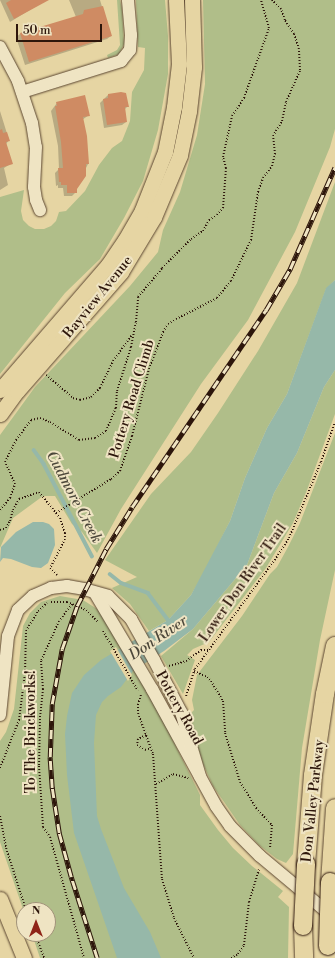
<!DOCTYPE html>
<style>
body{margin:0}
#map{position:relative;width:335px;height:958px;overflow:hidden;background:#e6d5a3;font-family:"Libre Bodoni",serif}
div>[style]{position:absolute}
.green>*{inset:0;background:#b0be89}
.water>*{inset:0;background:#96b8a9}
.pier>*{inset:0;background:#e6d5a3}
.shadow>*{inset:0;background:#0003}
.stream>*{height:3.5px;margin:-1.75px;padding:0 1.75px;transform-origin:1.75px;border-radius:1.75px;background:#96b8a9}
.building>*{inset:0;background:#cf8b63}
.path>*{height:2px;margin-top:-1px;transform-origin:0;background:repeating-linear-gradient(90deg,#2d160b 0 1px,transparent 0 3px)}
.roads{filter:drop-shadow(0 0 1px #5b4631) drop-shadow(0 0 1px #5b4631)}
.minor>*{height:12px;margin:-6px;padding:0 6px;transform-origin:6px;border-radius:6px;background:#efe4c3}
.major>*{height:15px;margin:-7.5px;padding:0 7.5px;transform-origin:7.5px;border-radius:7.5px;background:#e6d5a3}
.highway>*{height:18px;margin:-9px;padding:0 9px;transform-origin:9px;border-radius:9px;background:#e6d5a3}
.rail>*{height:4.5px;margin-top:-2.25px;transform-origin:0;background:repeating-linear-gradient(90deg,#efe4c3 0 9px,#2d160b 0 18px);box-sizing:border-box;border-block:1px solid #2d160b}
.bridges{filter:drop-shadow(0 0 1px #2d160b) drop-shadow(0 0 1px #2d160b)}
.highway-bridge>*{height:18px;margin:-9px;padding:0 9px;transform-origin:9px;border-radius:9px;background:#e6d5a3}
span{translate:-50% -50%;white-space:nowrap;text-align:center;line-height:1.15;-webkit-text-stroke:4px #efe4c3;paint-order:stroke}
.street-label{font-size:14px;color:#2d160b}
.water-label{font-size:15px;color:#4c473a;font-style:italic}
.north{position:absolute;left:16px;top:902px;width:40px;height:40px;box-sizing:border-box;background:#efe4c3;border:1px solid #a19279;border-radius:50%;rotate:0deg;font-size:11px;font-weight:700;line-height:16px;text-align:center;color:#2d160b}
.north::after{content:'';display:block;margin:auto;width:14px;height:18px;background:#8f2418;clip-path:polygon(50% 0,100% 100%,50% 72%,0 100%)}
.scale{position:absolute;left:16px;top:24px;width:86px;height:18px;box-sizing:border-box;border:2px solid #2d160b;border-top:0;padding-left:5px;font-size:12px;line-height:14px;white-space:nowrap;color:#2d160b;-webkit-text-stroke:3px #efe4c3;paint-order:stroke}
</style>
<div id="map">
<div class="green">
<i style="clip-path:polygon(117px 0,120px 0,122px 9px,124px 44px,119px 54px,108px 58px,107px 55px,117px 50px,120px 45px)"></i>
<i style="clip-path:polygon(136px 0,165px 0,168px 36px,168px 74px,158px 130px,143px 181px,124px 218px,100px 259px,65px 293px,0 374px,0 197px,24px 190px,21px 211px,23px 220px,29px 226px,35px 229px,44px 229px,51px 226px,56px 221px,59px 212px,66px 211px,85px 191px,99px 165px,112px 148px,122px 141px,130px 121px,132px 92px,144px 70px,145px 48px,138px 47px)"></i>
<i style="clip-path:polygon(203px 0,335px 0,335px 129px,330px 147px,295px 232px,248px 320px,201px 384px,121px 509px,97px 553px,82px 532px,72px 524px,55px 496px,43px 496px,13px 518px,0 548px,0 435px,35px 387px,130px 286px,158px 252px,163px 230px,180px 192px,197px 135px,205px 84px)"></i>
<i style="clip-path:polygon(335px 182px,335px 280px,326px 289px,287px 394px,267px 428px,245px 478px,230px 521px,205px 571px,191px 595px,168px 620px,149px 631px,130px 604px,112px 588px,137px 577px,105px 560px,151px 494px,191px 452px,218px 413px,258px 351px,297px 283px)"></i>
<i style="clip-path:polygon(335px 370px,335px 414px,307px 490px,293px 523px,266px 568px,209px 642px,193px 649px,187px 655px,195px 660px,183px 694px,161px 656px,193px 629px,247px 565px,274px 493px,297px 453px,324px 387px)"></i>
<i style="clip-path:polygon(335px 433px,335px 570px,320px 640px,302px 748px,293px 854px,286px 863px,277px 859px,259px 845px,240px 825px,213px 786px,203px 764px,188px 716px,194px 710px,192px 700px,197px 675px,242px 616px,270px 574px,277px 567px,288px 547px,300px 523px)"></i>
<i style="clip-path:polygon(60px 596px,83px 600px,97px 609px,104px 618px,152px 698px,200px 795px,200px 805px,218px 830px,233px 848px,252px 866px,283px 891px,278px 897px,289px 907px,288px 958px,40px 958px,32px 934px,48px 934px,48px 910px,24px 910px,24px 912px,0 842px,0 741px,6px 732px,14px 709px,23px 626px,30px 613px,41px 602px)"></i>
</div>
<div class="water">
<i style="clip-path:polygon(335px 280px,335px 370px,324px 387px,297px 453px,274px 493px,247px 565px,193px 629px,164px 651px,133px 671px,121px 687px,108px 696px,102px 702px,96px 715px,94px 743px,97px 816px,101px 829px,124px 888px,150px 932px,161px 958px,117px 958px,74px 833px,67px 775px,65px 734px,67px 716px,72px 693px,84px 675px,101px 660px,168px 620px,191px 595px,230px 521px,245px 478px,267px 428px,287px 394px,326px 288px)"></i>
<i style="clip-path:polygon(33px 522px,43px 522px,49px 524px,54px 529px,55px 545px,48px 563px,41px 568px,32px 567px,11px 559px,3px 558px,0 562px,1px 547px,16px 532px)"></i>
</div>
<div class="pier">
<i style="clip-path:polygon(116px 647px,132px 675px,128px 681px,110px 651px)"></i>
</div>
<div class="shadow">
<i style="clip-path:polygon(0 0,37px 0,38px 5px,10px 22px)"></i>
<i style="clip-path:polygon(69px 0,100px 0,111px 36px,107px 39px,25px 65px,16px 37px,20px 34px,76px 17px)"></i>
<i style="clip-path:polygon(108px 95px,128px 106px,124px 110px,126px 122px,122px 125px,104px 128px,100px 103px)"></i>
<i style="clip-path:polygon(57px 103px,89px 115px,82px 120px,88px 164px,76px 188px,76px 192px,72px 196px,64px 196px,63px 188px,58px 188px,58px 185px,56px 186px,55px 173px,59px 169px,58px 146px,51px 111px)"></i>
<i style="clip-path:polygon(0 111px,9px 140px,6px 144px,12px 163px,4px 168px,8px 185px,0 190px)"></i>
</div>
<div class="stream">
<i style="left:34px;top:450px;width:17px;rotate:54deg"></i>
<i style="left:44px;top:464px;width:104px;rotate:62.4deg"></i>
<i style="left:110px;top:574px;width:14px;rotate:39deg"></i>
<i style="left:121px;top:583px;width:29px;rotate:20deg"></i>
<i style="left:148px;top:593px;width:34px;rotate:53deg"></i>
</div>
<div class="building">
<i style="clip-path:polygon(11px 0,49px 0,14px 19px,6px 3px)"></i>
<i style="clip-path:polygon(103px 6px,112px 36px,29px 62px,20px 33px,83px 14px,84px 10px)"></i>
<i style="clip-path:polygon(121px 92px,126px 93px,129px 107px,125px 107px,127px 122px,107px 125px,103px 99px,108px 98px,108px 94px)"></i>
<i style="clip-path:polygon(85px 95px,90px 116px,83px 117px,87px 136px,89px 164px,86px 164px,86px 176px,77px 189px,77px 193px,67px 193px,67px 185px,61px 185px,61px 182px,59px 182px,58px 168px,63px 168px,61px 142px,55px 106px,57px 106px,56px 102px)"></i>
<i style="clip-path:polygon(2px 129px,3px 133px,7px 132px,10px 141px,6px 142px,13px 164px,0 168px,0 130px)"></i>
</div>
<div class="path">
<i style="left:46px;top:375px;width:35px;rotate:40deg"></i>
<i style="left:73px;top:398px;width:7px;rotate:16deg"></i>
<i style="left:80px;top:400px;width:11px;rotate:-15deg"></i>
<i style="left:91px;top:397px;width:13px;rotate:-45deg"></i>
<i style="left:100px;top:388px;width:30px;rotate:-64deg"></i>
<i style="left:113px;top:361px;width:32px;rotate:-54deg"></i>
<i style="left:0;top:510px;width:16px;rotate:-50deg"></i>
<i style="left:10px;top:498px;width:15px;rotate:-70deg"></i>
<i style="left:15px;top:484px;width:24px;rotate:-114deg"></i>
<i style="left:5px;top:462px;width:25px;rotate:-63deg"></i>
<i style="left:16px;top:440px;width:25px;rotate:-53deg"></i>
<i style="left:31px;top:420px;width:9px;rotate:-13deg"></i>
<i style="left:40px;top:418px;width:11px;rotate:22deg"></i>
<i style="left:50px;top:422px;width:34px;rotate:32deg"></i>
<i style="left:79px;top:440px;width:16px;rotate:-7deg"></i>
<i style="left:95px;top:438px;width:13px;rotate:-32deg"></i>
<i style="left:106px;top:431px;width:25px;rotate:-67deg"></i>
<i style="left:116px;top:408px;width:17px;rotate:-87deg"></i>
<i style="left:117px;top:391px;width:46px;rotate:-72.3deg"></i>
<i style="left:131px;top:347px;width:25px;rotate:-79deg"></i>
<i style="left:136px;top:322px;width:25px;rotate:-85deg"></i>
<i style="left:138px;top:297px;width:38px;rotate:-50deg"></i>
<i style="left:162px;top:268px;width:41px;rotate:-45deg"></i>
<i style="left:191px;top:239px;width:14px;rotate:-34deg"></i>
<i style="left:203px;top:231px;width:13px;rotate:-61deg"></i>
<i style="left:209px;top:220px;width:9px;rotate:-32deg"></i>
<i style="left:217px;top:215px;width:9px;rotate:-49deg"></i>
<i style="left:223px;top:208px;width:40px;rotate:-85.7deg"></i>
<i style="left:226px;top:168px;width:11px;rotate:-105deg"></i>
<i style="left:223px;top:157px;width:42px;rotate:-77.6deg"></i>
<i style="left:232px;top:116px;width:22px;rotate:-56deg"></i>
<i style="left:244px;top:98px;width:74px;rotate:-70.3deg"></i>
<i style="left:269px;top:28px;width:29px;rotate:-106deg"></i>
<i style="left:56px;top:513px;width:65px;rotate:-31.7deg"></i>
<i style="left:111px;top:479px;width:12px;rotate:-42deg"></i>
<i style="left:120px;top:471px;width:37px;rotate:-71deg"></i>
<i style="left:132px;top:436px;width:69px;rotate:-75.8deg"></i>
<i style="left:149px;top:369px;width:40px;rotate:-69deg"></i>
<i style="left:163px;top:332px;width:9px;rotate:-58deg"></i>
<i style="left:168px;top:324px;width:9px;rotate:-32deg"></i>
<i style="left:176px;top:319px;width:46px;rotate:-27.1deg"></i>
<i style="left:217px;top:298px;width:22px;rotate:-51deg"></i>
<i style="left:231px;top:281px;width:46px;rotate:-64deg"></i>
<i style="left:251px;top:240px;width:49px;rotate:-81.7deg"></i>
<i style="left:258px;top:192px;width:15px;rotate:-70deg"></i>
<i style="left:263px;top:178px;width:15px;rotate:-53deg"></i>
<i style="left:272px;top:166px;width:12px;rotate:-76deg"></i>
<i style="left:275px;top:154px;width:18px;rotate:-96deg"></i>
<i style="left:273px;top:136px;width:17px;rotate:-59deg"></i>
<i style="left:282px;top:121px;width:19px;rotate:-78deg"></i>
<i style="left:286px;top:102px;width:35px;rotate:-66deg"></i>
<i style="left:300px;top:70px;width:21px;rotate:-93deg"></i>
<i style="left:299px;top:49px;width:16px;rotate:-108deg"></i>
<i style="left:294px;top:34px;width:17px;rotate:-123deg"></i>
<i style="left:285px;top:20px;width:12px;rotate:-110deg"></i>
<i style="left:281px;top:9px;width:13px;rotate:-135deg"></i>
<i style="left:0;top:530px;width:6px;rotate:-18deg"></i>
<i style="left:6px;top:528px;width:8px;rotate:-60deg"></i>
<i style="left:10px;top:521px;width:11px;rotate:-75deg"></i>
<i style="left:13px;top:510px;width:13px;rotate:-61deg"></i>
<i style="left:19px;top:499px;width:21px;rotate:-19deg"></i>
<i style="left:39px;top:492px;width:33px;rotate:51deg"></i>
<i style="left:60px;top:518px;width:16px;rotate:72deg"></i>
<i style="left:65px;top:533px;width:6px;rotate:90deg"></i>
<i style="left:65px;top:539px;width:33px;rotate:117deg"></i>
<i style="left:50px;top:568px;width:10px;rotate:45deg"></i>
<i style="left:51px;top:602px;width:16px"></i>
<i style="left:67px;top:602px;width:21px;rotate:23deg"></i>
<i style="left:86px;top:610px;width:17px;rotate:45deg"></i>
<i style="left:72px;top:604px;width:21px;rotate:127deg"></i>
<i style="left:59px;top:621px;width:44px;rotate:114.2deg"></i>
<i style="left:41px;top:661px;width:28px;rotate:86deg"></i>
<i style="left:43px;top:689px;width:27px;rotate:96deg"></i>
<i style="left:40px;top:716px;width:50px;rotate:91.1deg"></i>
<i style="left:39px;top:766px;width:61px;rotate:86.2deg"></i>
<i style="left:43px;top:827px;width:12px;rotate:55deg"></i>
<i style="left:50px;top:837px;width:126px;rotate:74.3deg"></i>
<i style="left:103px;top:631px;width:69px;rotate:59.7deg"></i>
<i style="left:169px;top:666px;width:18px;rotate:-16deg"></i>
<i style="left:186px;top:661px;width:19px;rotate:-36deg"></i>
<i style="left:201px;top:650px;width:8px"></i>
<i style="left:194px;top:671px;width:14px;rotate:25deg"></i>
<i style="left:207px;top:677px;width:6px;rotate:45deg"></i>
<i style="left:211px;top:681px;width:23px;rotate:59deg"></i>
<i style="left:223px;top:701px;width:32px;rotate:86deg"></i>
<i style="left:225px;top:733px;width:51px;rotate:73deg"></i>
<i style="left:240px;top:782px;width:31px;rotate:58deg"></i>
<i style="left:256px;top:808px;width:23px;rotate:47deg"></i>
<i style="left:272px;top:825px;width:24px;rotate:95deg"></i>
<i style="left:141px;top:695px;width:9px;rotate:108deg"></i>
<i style="left:138px;top:704px;width:9px;rotate:90deg"></i>
<i style="left:138px;top:713px;width:44px;rotate:69.9deg"></i>
<i style="left:153px;top:754px;width:125px;rotate:85.9deg"></i>
<i style="left:162px;top:879px;width:41px;rotate:72.9deg"></i>
<i style="left:174px;top:918px;width:45px;rotate:63.4deg"></i>
<i style="left:186px;top:696px;width:28px;rotate:-72deg"></i>
<i style="left:195px;top:669px;width:141px;rotate:-53.9deg"></i>
<i style="left:278px;top:555px;width:20px;rotate:-57deg"></i>
<i style="left:289px;top:538px;width:82px;rotate:-67.2deg"></i>
<i style="left:321px;top:462px;width:42px;rotate:-70.7deg"></i>
<i style="left:146px;top:735px;width:9px;rotate:153deg"></i>
<i style="left:138px;top:739px;width:6px;rotate:99deg"></i>
<i style="left:137px;top:745px;width:9px;rotate:32deg"></i>
<i style="left:145px;top:750px;width:6px;rotate:-18deg"></i>
<i style="left:0;top:768px;width:52px;rotate:-68.4deg"></i>
<i style="left:19px;top:720px;width:47px;rotate:-82.7deg"></i>
<i style="left:25px;top:673px;width:42px;rotate:-88.6deg"></i>
<i style="left:26px;top:631px;width:23px;rotate:-59deg"></i>
<i style="left:38px;top:611px;width:12px;rotate:-42deg"></i>
<i style="left:156px;top:784px;width:20px;rotate:-30deg"></i>
<i style="left:173px;top:774px;width:16px;rotate:15deg"></i>
<i style="left:0;top:816px;width:33px;rotate:79deg"></i>
<i style="left:6px;top:848px;width:65px;rotate:72.1deg"></i>
<i style="left:35px;top:934px;width:26px;rotate:69deg"></i>
<i style="left:231px;top:958px;width:8px;rotate:-30deg"></i>
<i style="left:238px;top:954px;width:11px;rotate:-56deg"></i>
<i style="left:244px;top:945px;width:43px;rotate:-83.4deg"></i>
<i style="left:249px;top:902px;width:34px;rotate:-73deg"></i>
</div>
<div class="roads">
<div class="minor">
<i style="left:0;top:47px;width:38px;rotate:62deg"></i>
<i style="left:18px;top:81px;width:44px;rotate:71.6deg"></i>
<i style="left:32px;top:123px;width:24px;rotate:81deg"></i>
<i style="left:36px;top:147px;width:40px;rotate:92.9deg"></i>
<i style="left:34px;top:187px;width:13px;rotate:81deg"></i>
<i style="left:36px;top:200px;width:11px;rotate:68deg"></i>
<i style="left:22px;top:92px;width:104px;rotate:-17.4deg"></i>
<i style="left:121px;top:61px;width:14px;rotate:-51deg"></i>
<i style="left:130px;top:50px;width:15px;rotate:-86deg"></i>
<i style="left:131px;top:35px;width:35px;rotate:-95deg"></i>
<i style="left:95px;top:593px;width:112px;rotate:59.3deg"></i>
<i style="left:152px;top:689px;width:133px;rotate:61.3deg"></i>
<i style="left:216px;top:806px;width:24px;rotate:55deg"></i>
<i style="left:230px;top:826px;width:42px;rotate:45deg"></i>
<i style="left:260px;top:856px;width:95px;rotate:39.9deg"></i>
<i style="left:0;top:715px;width:79px;rotate:-84.2deg"></i>
<i style="left:8px;top:636px;width:28px;rotate:-69deg"></i>
<i style="left:18px;top:610px;width:21px;rotate:-43deg"></i>
<i style="left:33px;top:596px;width:20px;rotate:-24deg"></i>
<i style="left:51px;top:588px;width:16px;rotate:-7deg"></i>
<i style="left:67px;top:586px;width:17px;rotate:10deg"></i>
<i style="left:84px;top:589px;width:25px;rotate:16deg"></i>
<i style="left:108px;top:596px;width:33px;rotate:45deg"></i>
<i style="left:131px;top:619px;width:47px;rotate:60.7deg"></i>
<i style="left:154px;top:660px;width:59px;rotate:62.6deg"></i>
<i style="left:181px;top:712px;width:67px;rotate:73.5deg"></i>
</div>
<div class="major">
<i style="left:0;top:390px;width:165px;rotate:-49.2deg"></i>
<i style="left:108px;top:265px;width:30px;rotate:-56deg"></i>
<i style="left:125px;top:240px;width:34px;rotate:-60deg"></i>
<i style="left:142px;top:210px;width:62px;rotate:-68.4deg"></i>
<i style="left:165px;top:152px;width:46px;rotate:-78.7deg"></i>
<i style="left:174px;top:107px;width:43px;rotate:-83.4deg"></i>
<i style="left:179px;top:64px;width:64px;rotate:-92.7deg"></i>
<i style="left:0;top:414px;width:29px;rotate:-54deg"></i>
<i style="left:17px;top:391px;width:158px;rotate:-48.8deg"></i>
<i style="left:121px;top:272px;width:64px;rotate:-59deg"></i>
<i style="left:154px;top:217px;width:67px;rotate:-67.2deg"></i>
<i style="left:180px;top:155px;width:45px;rotate:-78.4deg"></i>
<i style="left:189px;top:111px;width:44px;rotate:-83.5deg"></i>
<i style="left:194px;top:67px;width:67px;rotate:-91.7deg"></i>
<i style="left:0;top:899px;width:64px;rotate:67.9deg"></i>
</div>
<div class="highway">
<i style="left:306px;top:864px;width:89px;rotate:-85.5deg"></i>
<i style="left:313px;top:775px;width:82px;rotate:-81.6deg"></i>
<i style="left:325px;top:694px;width:49px;rotate:-78.2deg"></i>
<i style="left:330px;top:882px;width:74px;rotate:-86.1deg"></i>
<i style="left:303px;top:926px;width:32px;rotate:88deg"></i>
</div>
</div>
<div class="rail">
<i style="left:97px;top:958px;width:85px;rotate:-107.8deg"></i>
<i style="left:71px;top:877px;width:46px;rotate:-105.3deg"></i>
<i style="left:59px;top:833px;width:46px;rotate:-98.8deg"></i>
<i style="left:52px;top:788px;width:31px;rotate:-94deg"></i>
<i style="left:50px;top:757px;width:53px;rotate:-87.8deg"></i>
<i style="left:52px;top:704px;width:56px;rotate:-79.7deg"></i>
<i style="left:62px;top:649px;width:46px;rotate:-70.8deg"></i>
<i style="left:77px;top:606px;width:64px;rotate:-63deg"></i>
<i style="left:106px;top:549px;width:49px;rotate:-58.2deg"></i>
<i style="left:132px;top:507px;width:238px;rotate:-55.8deg"></i>
<i style="left:266px;top:310px;width:48px;rotate:-59.7deg"></i>
<i style="left:290px;top:269px;width:111px;rotate:-66.2deg"></i>
</div>
<div class="bridges">
<div class="highway-bridge">
<i style="left:303px;top:926px;width:62px;rotate:-87.2deg"></i>
<i style="left:328px;top:946px;width:64px;rotate:-88.2deg"></i>
</div>
</div>
<div class="street-label">
<span style="left:98px;top:297px;rotate:-51deg">Bayview Avenue</span>
<span style="left:132px;top:399px;rotate:-73deg">Pottery Road Climb</span>
<span style="left:243px;top:583px;rotate:-55deg">Lower Don River Trail</span>
<span style="left:179px;top:708px;rotate:61deg">Pottery Road</span>
<span style="left:31px;top:732px;rotate:-90deg">To The Brickworks!</span>
<span style="left:313px;top:801px;rotate:-84deg">Don Valley Parkway</span>
</div>
<div class="water-label">
<span style="left:74px;top:497px;rotate:62deg">Cudmore Creek</span>
<span style="left:158px;top:638px;rotate:-34deg">Don River</span>
</div>
<div class="north">N</div>
<div class="scale">50 m</div>
</div>
